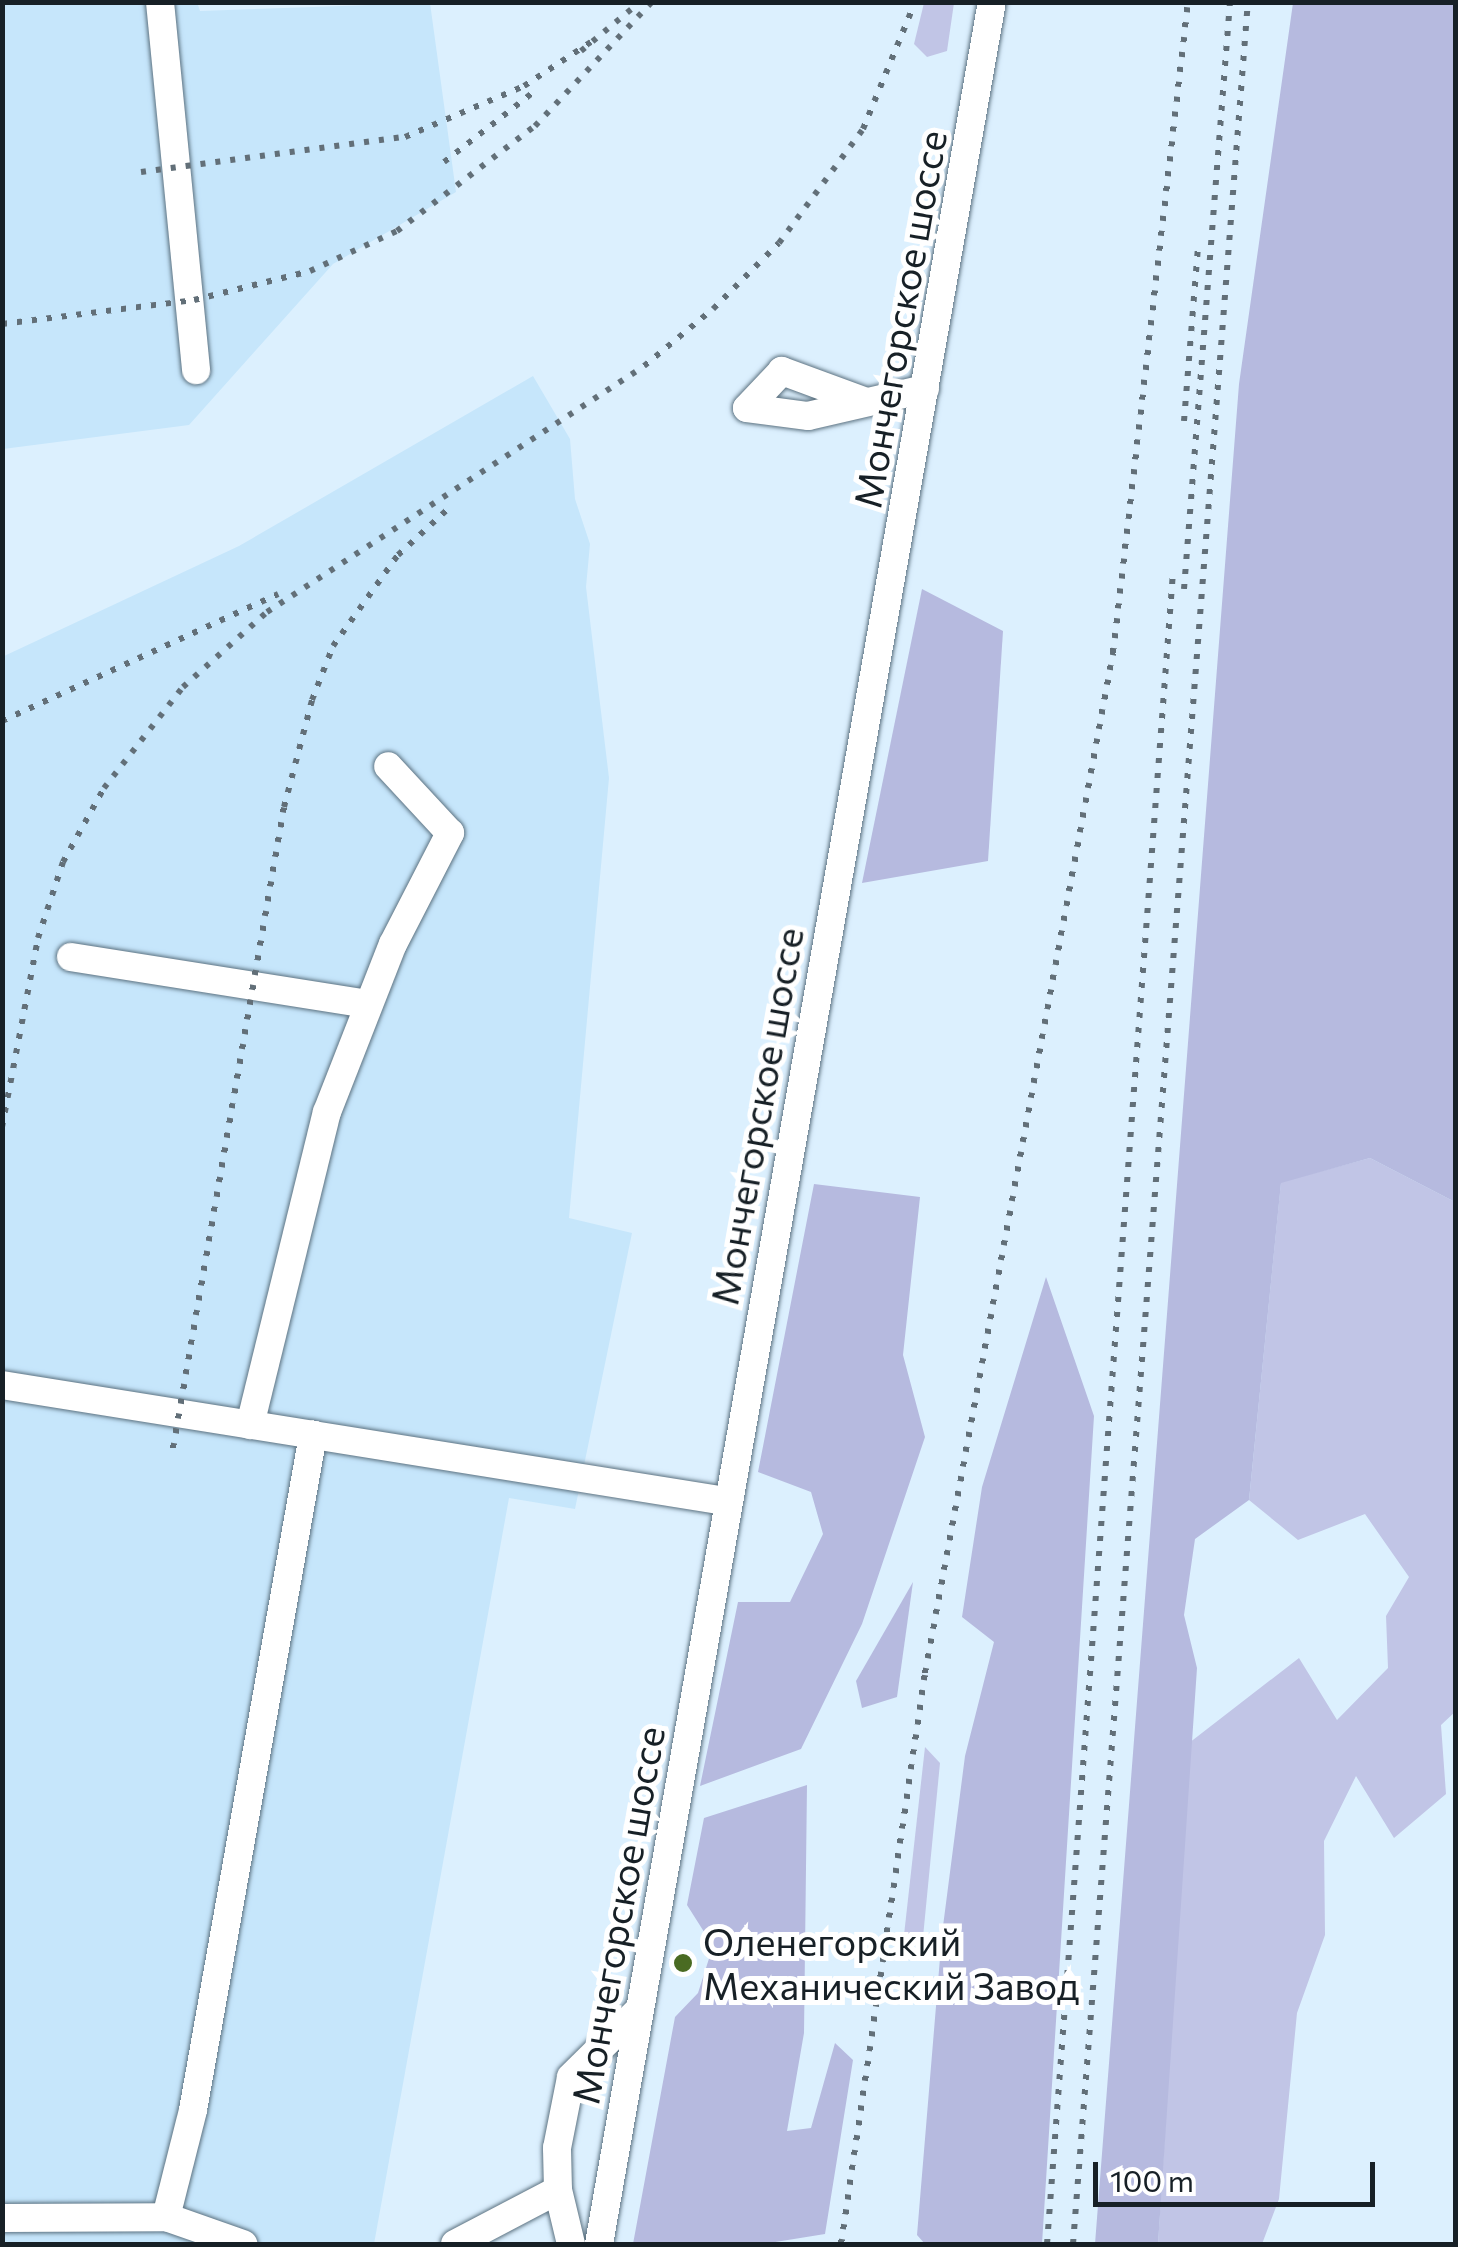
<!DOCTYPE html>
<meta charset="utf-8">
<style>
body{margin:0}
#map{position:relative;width:1458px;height:2247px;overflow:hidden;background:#dcf0fe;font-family:Commissioner,sans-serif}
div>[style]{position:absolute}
.built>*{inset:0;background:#c6e6fb}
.green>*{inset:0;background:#c1c5e6}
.forest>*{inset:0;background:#b6badf}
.roads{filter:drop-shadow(0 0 2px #5c7281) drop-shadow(0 0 2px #5c7281)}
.minor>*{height:28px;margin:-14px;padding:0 14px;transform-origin:14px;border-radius:14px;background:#fff}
.rail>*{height:6px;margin-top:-3px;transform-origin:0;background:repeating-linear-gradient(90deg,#626f78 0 5px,transparent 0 15px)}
.dots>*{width:28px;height:28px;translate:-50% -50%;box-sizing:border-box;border:5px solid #fff;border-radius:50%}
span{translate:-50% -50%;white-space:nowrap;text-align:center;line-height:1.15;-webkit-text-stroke:10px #fff;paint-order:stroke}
.street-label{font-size:38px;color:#172026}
.poi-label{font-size:38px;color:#172026}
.left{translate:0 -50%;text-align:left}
.frame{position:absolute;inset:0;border:5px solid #172026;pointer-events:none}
.scale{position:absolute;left:1093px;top:2162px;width:282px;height:45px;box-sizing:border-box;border:5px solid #172026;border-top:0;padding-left:12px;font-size:30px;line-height:35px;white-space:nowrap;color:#172026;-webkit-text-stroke:8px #fff;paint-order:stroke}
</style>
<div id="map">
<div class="built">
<i style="clip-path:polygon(197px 2px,200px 11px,430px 3px,456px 192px,333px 264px,189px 425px,3px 449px,2px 3px)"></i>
<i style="clip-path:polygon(533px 376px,570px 439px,575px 499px,590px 544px,586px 587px,609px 778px,569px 1218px,632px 1233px,575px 1509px,509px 1498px,374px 2244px,3px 2244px,2px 657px,239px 546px)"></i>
</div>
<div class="green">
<i style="clip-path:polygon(924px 3px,954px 3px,947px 51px,927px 57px,914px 44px)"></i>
<i style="clip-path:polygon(1370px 1158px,1455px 1202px,1456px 1711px,1441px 1725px,1446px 1794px,1394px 1838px,1356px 1776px,1324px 1841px,1325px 1935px,1297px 2013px,1279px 2199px,1262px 2244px,1158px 2244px,1189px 1743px,1299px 1658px,1337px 1720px,1388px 1668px,1386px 1616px,1409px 1577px,1365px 1514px,1298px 1540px,1249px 1500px,1281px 1182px)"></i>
<i style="clip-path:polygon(925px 1747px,940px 1763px,923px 1937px,903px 1944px)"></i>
</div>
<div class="forest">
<i style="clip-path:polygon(1293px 3px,1455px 3px,1455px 1202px,1370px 1158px,1281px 1183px,1249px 1500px,1195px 1539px,1184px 1615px,1197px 1668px,1158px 2244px,1095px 2244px,1239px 384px)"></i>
<i style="clip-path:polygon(922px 589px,1003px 631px,988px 861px,862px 883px)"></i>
<i style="clip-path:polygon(814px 1184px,920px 1197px,903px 1355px,925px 1437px,862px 1624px,801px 1749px,700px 1786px,738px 1602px,790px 1602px,823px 1534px,811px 1492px,758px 1472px)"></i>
<i style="clip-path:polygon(1046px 1277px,1094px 1416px,1042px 2244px,925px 2244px,917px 2235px,942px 1934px,965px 1756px,994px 1642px,962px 1617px,982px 1487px)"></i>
<i style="clip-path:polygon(913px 1582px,897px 1697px,862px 1708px,856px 1681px)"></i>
<i style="clip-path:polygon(807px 1785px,804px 2033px,787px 2131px,811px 2128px,835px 2043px,853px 2060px,825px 2234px,763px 2244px,633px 2244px,675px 2017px,698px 1993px,713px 1946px,687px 1905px,704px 1818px)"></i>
</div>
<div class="roads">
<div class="minor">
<i style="left:160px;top:2px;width:370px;rotate:84.4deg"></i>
<i style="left:866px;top:402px;width:90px;rotate:-159.7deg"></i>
<i style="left:782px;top:371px;width:51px;rotate:133.4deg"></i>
<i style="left:747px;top:408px;width:62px;rotate:7.5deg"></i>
<i style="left:808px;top:416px;width:120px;rotate:-13deg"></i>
<i style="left:71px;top:957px;width:300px;rotate:9deg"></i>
<i style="left:2px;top:1385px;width:315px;rotate:9.1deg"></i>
<i style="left:250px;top:1425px;width:322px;rotate:-76.2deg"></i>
<i style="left:327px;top:1112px;width:180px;rotate:-68.6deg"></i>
<i style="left:393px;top:944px;width:125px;rotate:-62.8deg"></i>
<i style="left:450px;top:833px;width:91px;rotate:-132.8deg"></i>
<i style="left:166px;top:2217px;width:110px;rotate:-75.8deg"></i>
<i style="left:193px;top:2110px;width:686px;rotate:-79.92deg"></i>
<i style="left:313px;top:1435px;width:417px;rotate:9.1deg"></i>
<i style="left:2px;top:2218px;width:164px;rotate:-0.3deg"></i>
<i style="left:166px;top:2217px;width:82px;rotate:19.3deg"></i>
<i style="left:455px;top:2244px;width:116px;rotate:-27.7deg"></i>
<i style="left:571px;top:2244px;width:56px;rotate:-103.5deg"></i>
<i style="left:558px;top:2190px;width:42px;rotate:-91.4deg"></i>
<i style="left:557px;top:2148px;width:72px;rotate:-78.8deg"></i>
<i style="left:571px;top:2077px;width:95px;rotate:-44.6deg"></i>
<i style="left:599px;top:2244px;width:2276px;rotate:-80.06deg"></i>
</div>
</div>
<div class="rail">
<i style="left:581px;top:51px;width:70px;rotate:-39.8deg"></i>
<i style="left:444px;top:162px;width:117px;rotate:-38deg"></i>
<i style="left:141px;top:172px;width:266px;rotate:-7.6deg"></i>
<i style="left:405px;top:137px;width:129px;rotate:-23.2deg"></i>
<i style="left:524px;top:86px;width:80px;rotate:-33.3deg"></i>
<i style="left:2px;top:324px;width:193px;rotate:-7.1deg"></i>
<i style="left:194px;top:300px;width:120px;rotate:-14deg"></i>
<i style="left:310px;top:271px;width:96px;rotate:-24.7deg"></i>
<i style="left:397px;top:231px;width:173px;rotate:-37.3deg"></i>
<i style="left:535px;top:126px;width:170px;rotate:-46.7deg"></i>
<i style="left:1184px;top:421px;width:175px;rotate:-85.4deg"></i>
<i style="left:1184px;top:589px;width:589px;rotate:-85.52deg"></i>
<i style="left:2px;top:721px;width:304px;rotate:-24.7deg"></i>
<i style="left:2px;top:1127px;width:192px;rotate:-79.2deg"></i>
<i style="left:38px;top:938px;width:80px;rotate:-71.8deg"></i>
<i style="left:63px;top:862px;width:85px;rotate:-61deg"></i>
<i style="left:104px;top:788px;width:128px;rotate:-52deg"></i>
<i style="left:183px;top:687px;width:113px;rotate:-41.8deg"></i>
<i style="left:267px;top:612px;width:450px;rotate:-33.1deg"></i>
<i style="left:644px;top:366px;width:89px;rotate:-39.6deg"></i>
<i style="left:713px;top:309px;width:93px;rotate:-45deg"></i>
<i style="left:779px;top:243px;width:142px;rotate:-53.6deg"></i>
<i style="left:863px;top:129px;width:137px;rotate:-67.7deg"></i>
<i style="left:173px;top:1448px;width:651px;rotate:-80.18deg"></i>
<i style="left:284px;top:807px;width:111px;rotate:-75.3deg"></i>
<i style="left:312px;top:700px;width:58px;rotate:-68.7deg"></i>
<i style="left:333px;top:646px;width:112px;rotate:-54.5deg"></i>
<i style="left:398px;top:555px;width:71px;rotate:-42.7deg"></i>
<i style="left:841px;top:2244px;width:577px;rotate:-81.63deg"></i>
<i style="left:925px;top:1673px;width:1037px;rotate:-79.56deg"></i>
<i style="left:1113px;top:653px;width:655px;rotate:-83.43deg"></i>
<i style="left:1047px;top:2244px;width:1678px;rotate:-85.69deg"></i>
<i style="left:1073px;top:2244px;width:2249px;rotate:-85.54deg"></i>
</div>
<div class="dots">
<i style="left:683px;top:1963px;background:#4a6b22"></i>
</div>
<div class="street-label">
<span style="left:899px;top:319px;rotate:-80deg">Мончегорское шоссе</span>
<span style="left:756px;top:1116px;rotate:-80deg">Мончегорское шоссе</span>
<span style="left:617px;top:1915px;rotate:-80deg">Мончегорское шоссе</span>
</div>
<div class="poi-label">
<span class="left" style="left:703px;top:1963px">Оленегорский<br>Механический Завод</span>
</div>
<div class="frame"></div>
<div class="scale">100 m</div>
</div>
